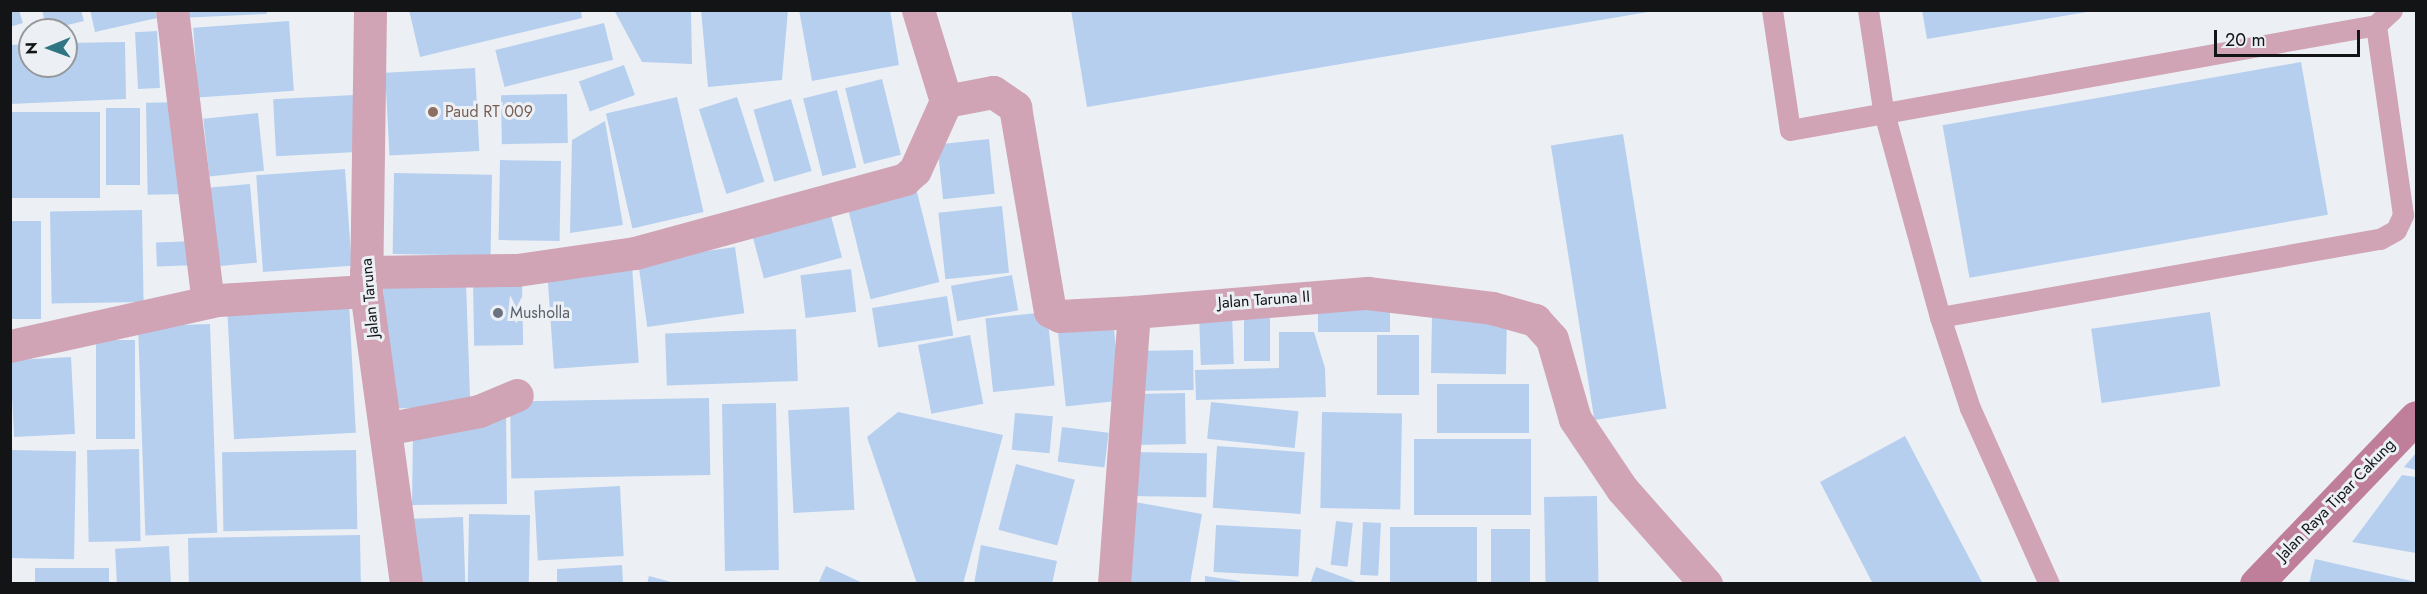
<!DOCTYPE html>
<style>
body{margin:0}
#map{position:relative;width:2427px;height:594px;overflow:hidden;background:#ecf0f4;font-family:Jost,sans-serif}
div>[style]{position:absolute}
.building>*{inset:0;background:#b7cfef;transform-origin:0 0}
.lane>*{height:21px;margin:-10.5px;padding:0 10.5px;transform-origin:10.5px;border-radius:10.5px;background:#d1a4b5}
.street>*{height:33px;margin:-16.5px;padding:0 16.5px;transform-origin:16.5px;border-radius:16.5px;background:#d1a4b5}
.secondary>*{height:33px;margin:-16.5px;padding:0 16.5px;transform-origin:16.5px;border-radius:16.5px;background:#bf7e99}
.dots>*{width:16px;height:16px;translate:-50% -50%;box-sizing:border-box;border:3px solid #ecf0f4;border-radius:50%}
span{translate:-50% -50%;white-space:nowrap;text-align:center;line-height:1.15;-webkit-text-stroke:6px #ecf0f4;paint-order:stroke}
.education-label{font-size:16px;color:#785e54}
.left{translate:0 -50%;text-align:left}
.street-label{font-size:16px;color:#121415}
.worship-label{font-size:16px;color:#5b616d}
.frame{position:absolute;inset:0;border:12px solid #121415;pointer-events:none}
.north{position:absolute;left:18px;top:18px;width:60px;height:60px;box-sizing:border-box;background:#ecf0f4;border:2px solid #95989b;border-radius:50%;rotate:269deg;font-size:16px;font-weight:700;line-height:24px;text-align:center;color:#121415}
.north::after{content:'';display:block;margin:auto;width:21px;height:27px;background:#2f7582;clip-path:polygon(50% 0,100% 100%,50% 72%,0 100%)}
.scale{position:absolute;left:2214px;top:30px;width:146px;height:27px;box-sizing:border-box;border:3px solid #121415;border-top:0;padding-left:8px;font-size:18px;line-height:21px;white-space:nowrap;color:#121415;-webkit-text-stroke:4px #ecf0f4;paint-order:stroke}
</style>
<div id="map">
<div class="building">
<i style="clip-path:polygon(10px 10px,19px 10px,23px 23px,10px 27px)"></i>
<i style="clip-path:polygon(42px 10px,81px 10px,84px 21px,47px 30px)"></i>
<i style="clip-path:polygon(90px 10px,155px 10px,157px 18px,95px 32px)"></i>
<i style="clip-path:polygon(178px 10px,266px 10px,267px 14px,179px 18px)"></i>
<i style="clip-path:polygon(409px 10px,581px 10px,582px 18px,420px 57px)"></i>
<i style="clip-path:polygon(614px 10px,691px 10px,692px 64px,642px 62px)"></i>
<i style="clip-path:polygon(701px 10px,788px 10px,782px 80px,708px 87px)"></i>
<i style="clip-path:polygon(799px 10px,890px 10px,899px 65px,812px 81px)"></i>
<i style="clip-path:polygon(1071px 10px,1647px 10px,1648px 12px,1087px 107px)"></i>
<i style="clip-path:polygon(1922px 10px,2087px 10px,2087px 12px,1927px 39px)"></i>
<i style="left:289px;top:21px;width:70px;height:96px;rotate:86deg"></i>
<i style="left:604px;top:23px;width:38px;height:112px;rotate:76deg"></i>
<i style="left:157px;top:31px;width:57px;height:22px;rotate:87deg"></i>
<i style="clip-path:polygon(125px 42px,126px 99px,10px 104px,10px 45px,30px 44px,30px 66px,66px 66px,66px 43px)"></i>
<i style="left:2301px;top:62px;width:155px;height:364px;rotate:80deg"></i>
<i style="left:624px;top:65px;width:32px;height:48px;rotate:70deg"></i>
<i style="left:475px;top:68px;width:83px;height:90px;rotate:87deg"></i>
<i style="left:882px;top:79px;width:78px;height:38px;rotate:76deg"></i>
<i style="left:837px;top:90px;width:80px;height:35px;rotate:76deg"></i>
<i style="left:567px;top:94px;width:49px;height:66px;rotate:89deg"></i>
<i style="left:354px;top:95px;width:57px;height:81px;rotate:87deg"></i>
<i style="left:677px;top:97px;width:118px;height:73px;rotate:77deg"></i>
<i style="left:737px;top:97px;width:89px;height:40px;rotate:72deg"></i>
<i style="left:791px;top:99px;width:75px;height:39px;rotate:74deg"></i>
<i style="left:183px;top:102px;width:92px;height:37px;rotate:89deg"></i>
<i style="left:106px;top:108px;width:34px;height:77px"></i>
<i style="left:10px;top:112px;width:90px;height:86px"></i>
<i style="left:258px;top:113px;width:58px;height:55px;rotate:84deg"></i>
<i style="clip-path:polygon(605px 121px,623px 225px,570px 233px,572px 140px)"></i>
<i style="left:1623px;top:134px;width:278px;height:73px;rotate:81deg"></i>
<i style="left:989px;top:139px;width:55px;height:52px;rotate:84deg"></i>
<i style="left:500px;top:160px;width:61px;height:80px;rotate:1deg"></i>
<i style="left:345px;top:169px;width:97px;height:89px;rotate:86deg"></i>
<i style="left:394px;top:173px;width:98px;height:81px;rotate:1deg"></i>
<i style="left:250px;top:184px;width:79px;height:40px;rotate:85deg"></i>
<i style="left:916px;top:188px;width:97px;height:71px;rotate:76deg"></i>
<i style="left:1002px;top:206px;width:67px;height:64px;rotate:84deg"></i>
<i style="left:142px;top:210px;width:92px;height:92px;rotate:89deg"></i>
<i style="left:831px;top:216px;width:43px;height:81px;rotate:75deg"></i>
<i style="left:10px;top:221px;width:31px;height:98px"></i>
<i style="left:197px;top:241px;width:24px;height:41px;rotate:88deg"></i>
<i style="left:735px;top:247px;width:67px;height:98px;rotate:82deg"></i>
<i style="left:632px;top:266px;width:97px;height:85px;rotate:86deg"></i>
<i style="left:851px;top:269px;width:43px;height:51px;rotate:83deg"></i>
<i style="left:1012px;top:275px;width:36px;height:62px;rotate:80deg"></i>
<i style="left:522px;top:280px;width:65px;height:49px;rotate:89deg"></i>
<i style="left:466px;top:282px;width:124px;height:83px;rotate:88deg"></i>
<i style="left:947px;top:296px;width:40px;height:76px;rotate:81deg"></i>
<i style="left:1318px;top:300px;width:72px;height:32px"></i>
<i style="left:349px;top:302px;width:131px;height:122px;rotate:87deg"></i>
<i style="left:1244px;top:307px;width:26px;height:54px"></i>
<i style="left:1047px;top:312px;width:74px;height:62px;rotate:84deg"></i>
<i style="left:1232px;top:312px;width:52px;height:33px;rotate:88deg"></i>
<i style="left:2210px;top:312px;width:75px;height:120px;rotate:82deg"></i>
<i style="left:1432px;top:315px;width:75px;height:58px;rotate:1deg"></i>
<i style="left:1113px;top:320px;width:81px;height:56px;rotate:84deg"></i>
<i style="left:210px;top:324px;width:209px;height:72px;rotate:88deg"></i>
<i style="left:796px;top:329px;width:52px;height:131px;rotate:88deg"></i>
<i style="clip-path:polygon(1279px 332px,1314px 332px,1325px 368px,1326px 397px,1196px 400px,1195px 370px,1279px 368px)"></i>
<i style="left:970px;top:335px;width:70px;height:53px;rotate:79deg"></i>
<i style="left:1377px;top:335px;width:42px;height:60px"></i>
<i style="left:96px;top:340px;width:39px;height:99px"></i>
<i style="left:1193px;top:350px;width:40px;height:56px;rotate:89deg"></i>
<i style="left:71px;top:357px;width:77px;height:61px;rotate:87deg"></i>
<i style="left:1437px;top:384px;width:92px;height:49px"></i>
<i style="left:1185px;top:393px;width:51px;height:53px;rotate:89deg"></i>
<i style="left:709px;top:398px;width:77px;height:199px;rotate:89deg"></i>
<i style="left:1211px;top:402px;width:88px;height:37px;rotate:6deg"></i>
<i style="left:776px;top:403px;width:167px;height:54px;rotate:89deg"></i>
<i style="left:849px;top:407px;width:103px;height:61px;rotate:87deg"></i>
<i style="clip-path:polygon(506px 412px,507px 504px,412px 505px,413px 432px)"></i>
<i style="clip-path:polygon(898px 412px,1003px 435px,963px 584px,917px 584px,867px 437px)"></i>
<i style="left:1322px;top:412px;width:80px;height:96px;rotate:1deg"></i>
<i style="left:1015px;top:413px;width:38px;height:37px;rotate:5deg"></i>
<i style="left:1062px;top:427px;width:47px;height:35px;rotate:7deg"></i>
<i style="clip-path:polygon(1905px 436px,1983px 584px,1873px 584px,1820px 482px)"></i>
<i style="left:1414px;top:439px;width:117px;height:76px"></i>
<i style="left:1217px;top:446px;width:88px;height:62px;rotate:4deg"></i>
<i style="left:139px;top:449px;width:92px;height:52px;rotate:89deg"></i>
<i style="left:10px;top:450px;width:66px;height:108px;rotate:1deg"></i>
<i style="left:356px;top:450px;width:79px;height:134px;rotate:89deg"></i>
<i style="left:1130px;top:452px;width:77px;height:44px;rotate:1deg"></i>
<i style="clip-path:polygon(2416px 453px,2416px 470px,2404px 467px)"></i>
<i style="left:1016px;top:464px;width:61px;height:68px;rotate:15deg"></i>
<i style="clip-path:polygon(2402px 475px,2416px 477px,2416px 553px,2352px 542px)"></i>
<i style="left:620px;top:486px;width:70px;height:86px;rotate:87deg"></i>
<i style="left:1597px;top:496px;width:86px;height:53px;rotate:89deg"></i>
<i style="clip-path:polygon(1135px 502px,1202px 514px,1190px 584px,1121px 584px)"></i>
<i style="left:469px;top:514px;width:61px;height:70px;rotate:1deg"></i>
<i style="left:463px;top:517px;width:67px;height:50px;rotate:88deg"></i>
<i style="left:1336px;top:521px;width:17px;height:44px;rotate:7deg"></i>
<i style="left:1363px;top:522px;width:18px;height:53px;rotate:3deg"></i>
<i style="left:1216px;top:525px;width:85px;height:47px;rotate:3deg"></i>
<i style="left:1390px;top:527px;width:87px;height:57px"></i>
<i style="left:1491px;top:529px;width:39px;height:55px"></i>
<i style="left:360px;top:535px;width:49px;height:172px;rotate:89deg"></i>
<i style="clip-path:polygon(981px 545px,1057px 561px,1052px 584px,974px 584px)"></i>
<i style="left:169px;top:546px;width:38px;height:54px;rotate:87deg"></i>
<i style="clip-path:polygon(2315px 559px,2416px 582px,2416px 584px,2309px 584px)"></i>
<i style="clip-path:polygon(622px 565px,623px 584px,557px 584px,557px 569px)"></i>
<i style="clip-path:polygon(826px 566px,865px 584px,818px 584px)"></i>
<i style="clip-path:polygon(1316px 567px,1359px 583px,1359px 584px,1310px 584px)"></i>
<i style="left:109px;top:568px;width:16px;height:74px;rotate:90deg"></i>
<i style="clip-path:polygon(649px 576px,675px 583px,675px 584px,647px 584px)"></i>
<i style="clip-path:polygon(1205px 576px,1240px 581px,1240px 584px,1205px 584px)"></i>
</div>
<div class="lane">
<i style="left:1772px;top:10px;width:121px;rotate:81.5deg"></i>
<i style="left:1790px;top:130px;width:595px;rotate:-10.16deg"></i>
<i style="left:2376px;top:25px;width:22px;rotate:-43deg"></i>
<i style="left:1868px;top:10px;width:100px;rotate:81.4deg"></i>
<i style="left:1883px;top:109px;width:216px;rotate:74.7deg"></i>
<i style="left:1940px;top:317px;width:96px;rotate:71.8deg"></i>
<i style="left:1970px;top:408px;width:193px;rotate:65.8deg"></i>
<i style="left:1940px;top:317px;width:447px;rotate:-10.1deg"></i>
<i style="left:2380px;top:239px;width:18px;rotate:-29deg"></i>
<i style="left:2396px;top:230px;width:17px;rotate:-65deg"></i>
<i style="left:2403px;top:215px;width:192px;rotate:-98.1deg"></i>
</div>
<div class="street">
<i style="left:172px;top:10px;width:294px;rotate:83deg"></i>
<i style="left:370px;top:10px;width:281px;rotate:90.8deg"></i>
<i style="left:366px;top:291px;width:296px;rotate:82.2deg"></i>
<i style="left:918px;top:10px;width:95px;rotate:72.9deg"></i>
<i style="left:946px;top:101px;width:48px;rotate:-10.8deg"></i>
<i style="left:993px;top:92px;width:27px;rotate:34deg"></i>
<i style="left:1015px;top:107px;width:207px;rotate:80.3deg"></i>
<i style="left:1050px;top:311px;width:11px;rotate:27deg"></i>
<i style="left:1060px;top:316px;width:74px;rotate:-3.1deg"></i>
<i style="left:1134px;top:312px;width:234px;rotate:-4.7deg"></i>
<i style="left:1367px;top:293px;width:126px;rotate:6.8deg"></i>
<i style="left:1492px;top:308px;width:45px;rotate:15.6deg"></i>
<i style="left:1535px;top:320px;width:25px;rotate:48deg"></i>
<i style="left:1552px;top:339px;width:83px;rotate:74deg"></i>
<i style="left:1575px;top:419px;width:84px;rotate:56.1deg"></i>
<i style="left:1622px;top:489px;width:127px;rotate:48.5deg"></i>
<i style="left:366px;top:272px;width:151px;rotate:-0.8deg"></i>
<i style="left:517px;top:270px;width:119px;rotate:-8.2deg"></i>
<i style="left:635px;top:253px;width:280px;rotate:-15.3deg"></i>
<i style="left:905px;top:179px;width:13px;rotate:-42deg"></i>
<i style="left:915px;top:170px;width:76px;rotate:-65.8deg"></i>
<i style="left:10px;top:346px;width:213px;rotate:-12.5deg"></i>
<i style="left:218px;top:300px;width:148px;rotate:-3.5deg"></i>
<i style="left:385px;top:429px;width:96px;rotate:-10.8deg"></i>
<i style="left:479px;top:411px;width:41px;rotate:-22.8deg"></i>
<i style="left:1114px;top:584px;width:273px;rotate:-85.8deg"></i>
</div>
<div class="secondary">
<i style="left:2256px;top:584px;width:231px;rotate:-46.2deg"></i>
</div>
<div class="dots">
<i style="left:433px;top:112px;background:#8d6e63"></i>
<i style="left:498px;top:313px;background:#6b7280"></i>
</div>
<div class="education-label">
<span class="left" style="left:445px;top:112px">Paud RT 009</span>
</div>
<div class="street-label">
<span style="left:370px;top:298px;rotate:-95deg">Jalan Taruna</span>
<span style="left:1264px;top:300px;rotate:-4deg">Jalan Taruna II</span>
<span style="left:2336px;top:500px;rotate:-46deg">Jalan Raya Tipar Cakung</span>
</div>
<div class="worship-label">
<span class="left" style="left:510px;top:313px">Musholla</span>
</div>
<div class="frame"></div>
<div class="north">N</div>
<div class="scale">20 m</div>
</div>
